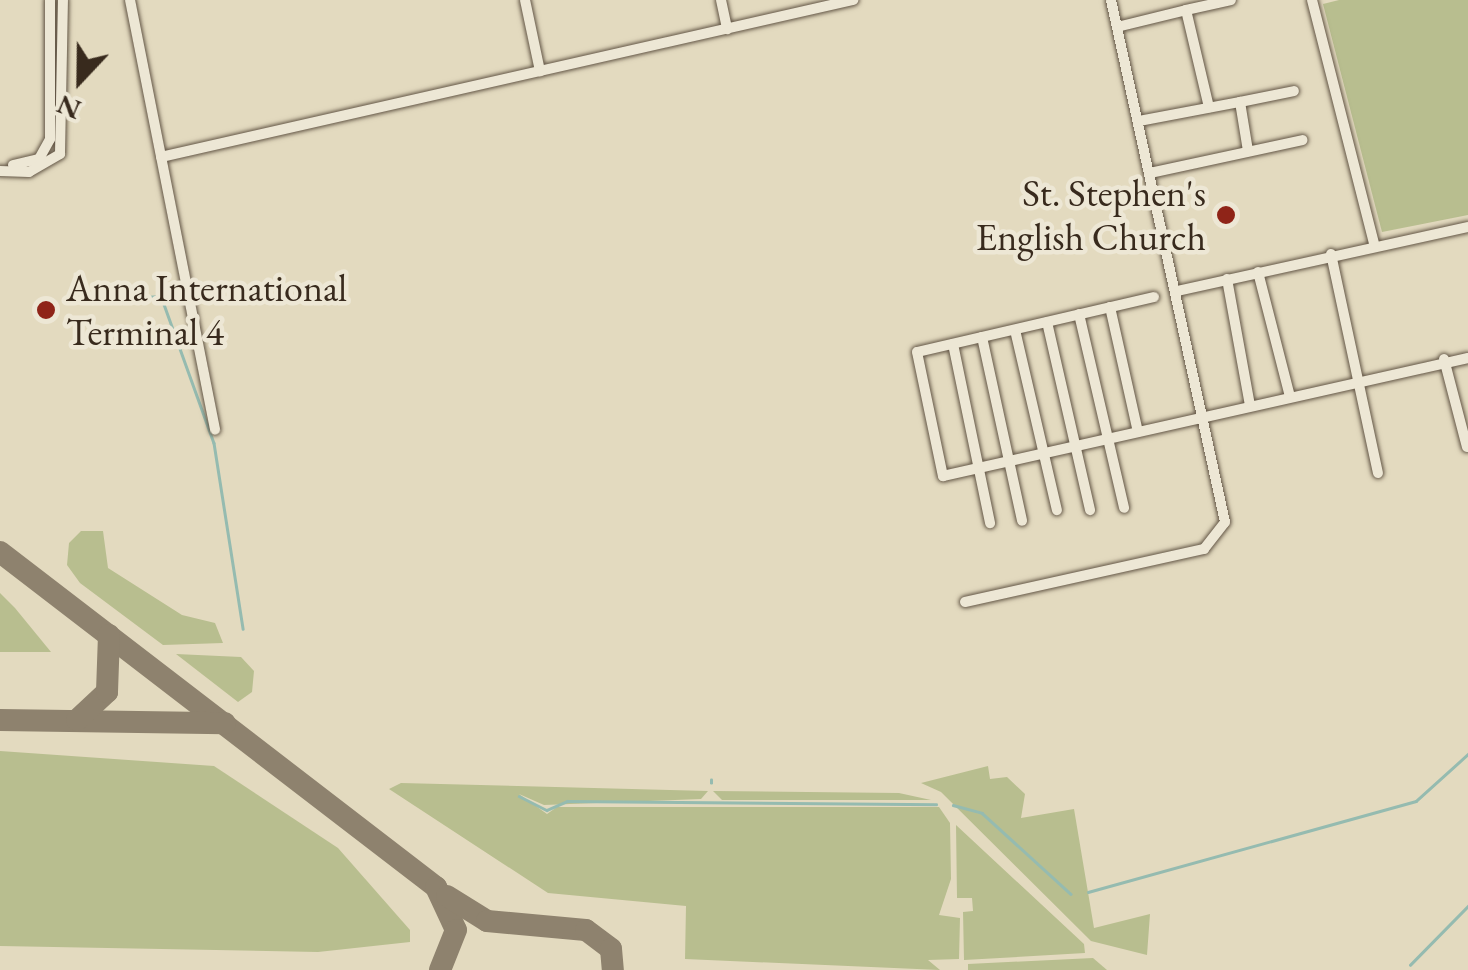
<!DOCTYPE html>
<style>
body{margin:0}
#map{position:relative;width:1468px;height:970px;overflow:hidden;background:#e3dabf;font-family:"EB Garamond",serif}
div>[style]{position:absolute}
.green>*{inset:0;background:#b8be8f}
.stream>*{height:2.5px;margin:-1.25px;padding:0 1.25px;transform-origin:1.25px;border-radius:1.25px;background:#95bbb0}
.taxiway>*{height:22px;margin:-11px;padding:0 11px;transform-origin:11px;border-radius:11px;background:#8e826e}
.roads{filter:drop-shadow(0 0 2px #635646) drop-shadow(0 0 2px #635646)}
.minor>*{height:10px;margin:-5px;padding:0 5px;transform-origin:5px;border-radius:5px;background:#ede7d5}
.dots>*{width:28px;height:28px;translate:-50% -50%;box-sizing:border-box;border:5px solid #ede7d5;border-radius:50%}
span{translate:-50% -50%;white-space:nowrap;text-align:center;line-height:1.15;-webkit-text-stroke:9px #ede7d5;paint-order:stroke}
.poi-label{font-size:38px;color:#382a1d}
.right{translate:-100% -50%;text-align:right}
.left{translate:0 -50%;text-align:left}
.north{position:absolute;left:30px;top:30px;width:100px;height:100px;-webkit-text-stroke:8px #ede7d5;paint-order:stroke;rotate:202deg;font-size:28px;font-weight:700;line-height:40px;text-align:center;color:#382a1d}
.north::after{content:'';display:block;margin:auto;width:35px;height:45px;background:#382a1d;clip-path:polygon(50% 0,100% 100%,50% 72%,0 100%)}
</style>
<div id="map">
<div class="green">
<i style="clip-path:polygon(1339px 0,1468px 0,1468px 215px,1382px 232px,1323px 4px)"></i>
<i style="clip-path:polygon(103px 531px,108px 568px,182px 615px,215px 623px,223px 643px,163px 645px,80px 583px,67px 565px,69px 543px,81px 531px)"></i>
<i style="clip-path:polygon(0 593px,15px 608px,51px 652px,0 652px)"></i>
<i style="clip-path:polygon(176px 654px,241px 657px,254px 671px,252px 692px,238px 702px)"></i>
<i style="clip-path:polygon(0 751px,214px 766px,338px 848px,410px 930px,410px 942px,318px 952px,0 946px)"></i>
<i style="clip-path:polygon(988px 766px,990px 779px,1007px 777px,1025px 794px,1021px 818px,1074px 809px,1094px 928px,1150px 914px,1147px 955px,1091px 941px,941px 792px,921px 783px)"></i>
<i style="clip-path:polygon(401px 783px,708px 791px,701px 799px,544px 805px,519px 794px,547px 814px,557px 807px,939px 807px,950px 823px,951px 879px,939px 915px,960px 918px,959px 959px,928px 960px,940px 970px,685px 959px,686px 906px,548px 893px,389px 789px)"></i>
<i style="clip-path:polygon(713px 791px,899px 793px,931px 800px,722px 800px)"></i>
<i style="clip-path:polygon(956px 825px,1084px 944px,1085px 953px,964px 960px,963px 912px,973px 911px,972px 898px,957px 898px)"></i>
<i style="clip-path:polygon(1093px 958px,1107px 970px,968px 970px,968px 964px)"></i>
</div>
<div class="stream">
<i style="left:113px;top:299px;width:48px;rotate:-3.6deg"></i>
<i style="left:161px;top:296px;width:156px;rotate:70.2deg"></i>
<i style="left:214px;top:443px;width:188px;rotate:81.1deg"></i>
<i style="left:711px;top:783px;width:3px;rotate:-90deg"></i>
<i style="left:519px;top:796px;width:31px;rotate:27deg"></i>
<i style="left:547px;top:810px;width:22px;rotate:-24deg"></i>
<i style="left:567px;top:801px;width:369px;rotate:0.5deg"></i>
<i style="left:953px;top:805px;width:30px;rotate:15deg"></i>
<i style="left:982px;top:813px;width:120px;rotate:42.3deg"></i>
<i style="left:1088px;top:892px;width:340px;rotate:-15.5deg"></i>
<i style="left:1416px;top:801px;width:70px;rotate:-42.1deg"></i>
<i style="left:1410px;top:965px;width:83px;rotate:-45.5deg"></i>
</div>
<div class="taxiway">
<i style="left:0;top:552px;width:550px;rotate:37.54deg"></i>
<i style="left:436px;top:887px;width:47px;rotate:65.1deg"></i>
<i style="left:456px;top:930px;width:43px;rotate:111.8deg"></i>
<i style="left:0;top:720px;width:225px;rotate:0.8deg"></i>
<i style="left:77px;top:720px;width:41px;rotate:-43deg"></i>
<i style="left:107px;top:692px;width:57px;rotate:-88deg"></i>
<i style="left:447px;top:896px;width:47px;rotate:32deg"></i>
<i style="left:487px;top:921px;width:99px;rotate:5.2deg"></i>
<i style="left:586px;top:930px;width:31px;rotate:37deg"></i>
<i style="left:611px;top:949px;width:21px;rotate:85deg"></i>
</div>
<div class="roads">
<div class="minor">
<i style="left:130px;top:0;width:438px;rotate:78.8deg"></i>
<i style="left:525px;top:0;width:73px;rotate:78.1deg"></i>
<i style="left:721px;top:0;width:30px;rotate:78deg"></i>
<i style="left:1312px;top:0;width:252px;rotate:75.7deg"></i>
<i style="left:1186px;top:10px;width:46px;rotate:-12.5deg"></i>
<i style="left:1117px;top:27px;width:71px;rotate:-13.8deg"></i>
<i style="left:1186px;top:10px;width:100px;rotate:76.7deg"></i>
<i style="left:1240px;top:102px;width:55px;rotate:-11.5deg"></i>
<i style="left:1139px;top:121px;width:103px;rotate:-10.7deg"></i>
<i style="left:1240px;top:102px;width:50px;rotate:80.7deg"></i>
<i style="left:161px;top:157px;width:710px;rotate:-12.78deg"></i>
<i style="left:13px;top:165px;width:27px;rotate:-13deg"></i>
<i style="left:39px;top:159px;width:23px;rotate:-61deg"></i>
<i style="left:50px;top:139px;width:139px;rotate:-90deg"></i>
<i style="left:0;top:171px;width:29px;rotate:2deg"></i>
<i style="left:29px;top:172px;width:36px;rotate:-30deg"></i>
<i style="left:60px;top:154px;width:154px;rotate:-88.9deg"></i>
<i style="left:1150px;top:173px;width:156px;rotate:-12.2deg"></i>
<i style="left:1331px;top:254px;width:224px;rotate:77.9deg"></i>
<i style="left:1258px;top:272px;width:129px;rotate:75.6deg"></i>
<i style="left:1227px;top:279px;width:129px;rotate:79.7deg"></i>
<i style="left:1177px;top:291px;width:298px;rotate:-12.4deg"></i>
<i style="left:1154px;top:297px;width:243px;rotate:166.9deg"></i>
<i style="left:917px;top:352px;width:127px;rotate:78.2deg"></i>
<i style="left:943px;top:476px;width:538px;rotate:-12.67deg"></i>
<i style="left:1110px;top:307px;width:128px;rotate:77.4deg"></i>
<i style="left:1079px;top:314px;width:199px;rotate:76.9deg"></i>
<i style="left:1047px;top:322px;width:193px;rotate:77.1deg"></i>
<i style="left:1015px;top:330px;width:185px;rotate:76.9deg"></i>
<i style="left:982px;top:337px;width:188px;rotate:77.7deg"></i>
<i style="left:953px;top:344px;width:183px;rotate:78.3deg"></i>
<i style="left:1444px;top:359px;width:91px;rotate:75.4deg"></i>
<i style="left:965px;top:602px;width:245px;rotate:-12.5deg"></i>
<i style="left:1204px;top:549px;width:34px;rotate:-52deg"></i>
<i style="left:1225px;top:522px;width:534px;rotate:-102.32deg"></i>
</div>
</div>
<div class="dots">
<i style="left:1226px;top:215px;background:#8f2418"></i>
<i style="left:46px;top:310px;background:#8f2418"></i>
</div>
<div class="poi-label">
<span class="right" style="left:1206px;top:215px">St. Stephen's<br>English Church</span>
<span class="left" style="left:66px;top:310px">Anna International<br>Terminal 4</span>
</div>
<div class="north">N</div>
</div>
